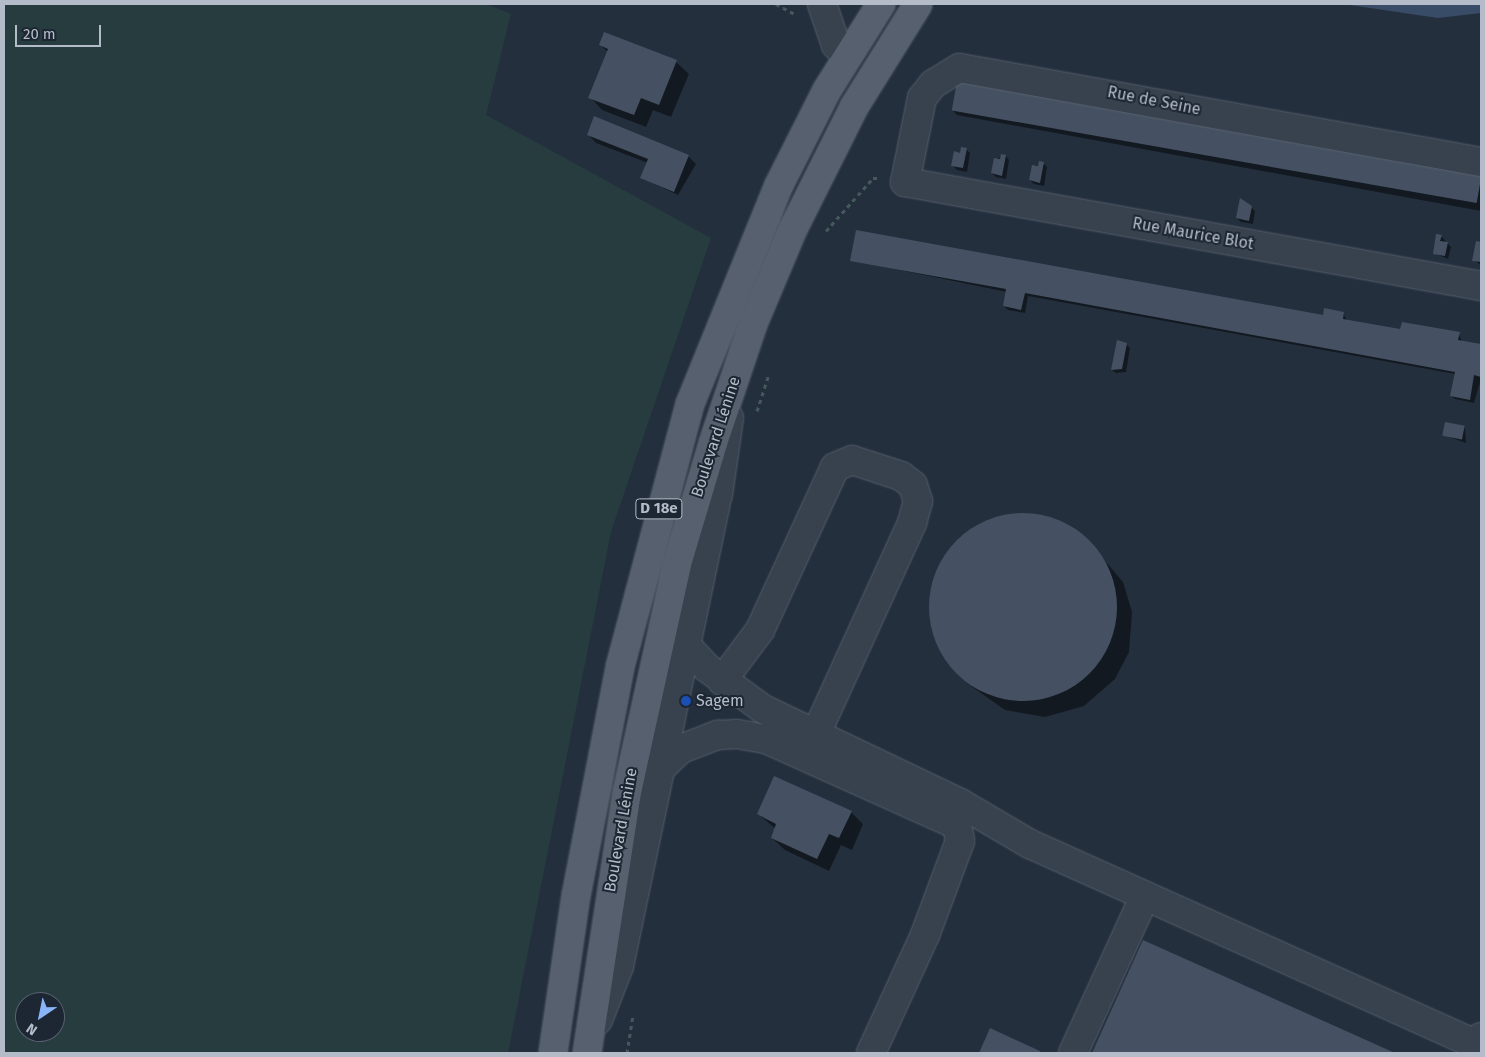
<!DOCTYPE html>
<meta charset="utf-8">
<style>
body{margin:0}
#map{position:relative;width:1485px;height:1057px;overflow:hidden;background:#242f3e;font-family:"Fira Sans",sans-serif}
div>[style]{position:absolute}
.green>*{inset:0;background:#263c3f}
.water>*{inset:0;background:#394c67}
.shadow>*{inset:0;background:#0007}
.building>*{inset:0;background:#455162;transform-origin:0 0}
.round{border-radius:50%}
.path>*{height:3px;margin-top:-1.5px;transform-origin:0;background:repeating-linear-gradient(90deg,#44595c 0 4px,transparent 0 8px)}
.roads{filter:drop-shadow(0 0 1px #565f6c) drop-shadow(0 0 1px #565f6c)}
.minor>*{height:28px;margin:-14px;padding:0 14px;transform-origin:14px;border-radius:14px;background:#38414e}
.major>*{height:28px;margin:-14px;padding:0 14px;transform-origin:14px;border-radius:14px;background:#56606e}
.dots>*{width:14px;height:14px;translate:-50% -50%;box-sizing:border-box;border:2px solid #1d2633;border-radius:50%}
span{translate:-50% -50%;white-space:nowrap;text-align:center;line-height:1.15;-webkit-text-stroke:4px #1d2633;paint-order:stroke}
.shield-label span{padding:1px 4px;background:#1d2633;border:1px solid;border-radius:4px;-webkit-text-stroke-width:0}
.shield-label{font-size:15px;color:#b4bcc9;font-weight:700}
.street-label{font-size:16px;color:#b4bcc9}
.poi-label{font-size:16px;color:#b4bcc9}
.left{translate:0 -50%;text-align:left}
.frame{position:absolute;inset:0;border:5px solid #b4bcc9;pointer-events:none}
.north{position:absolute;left:15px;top:992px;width:50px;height:50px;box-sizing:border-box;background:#1d2633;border:1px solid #59626f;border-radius:50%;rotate:214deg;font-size:14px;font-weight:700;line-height:20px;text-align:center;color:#b4bcc9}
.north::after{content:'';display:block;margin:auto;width:18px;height:22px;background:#8ab4f8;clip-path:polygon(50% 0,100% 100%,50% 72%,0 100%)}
.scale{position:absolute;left:15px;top:25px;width:86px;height:22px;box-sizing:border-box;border:2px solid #b4bcc9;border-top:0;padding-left:6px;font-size:15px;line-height:18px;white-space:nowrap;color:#b4bcc9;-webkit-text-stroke:4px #1d2633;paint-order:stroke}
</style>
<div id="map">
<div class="green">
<i style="clip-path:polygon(evenodd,4px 4px,486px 4px,511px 14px,486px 115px,711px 238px,611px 532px,508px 1053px,4px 1053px,4px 4px,25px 1002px,55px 1002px,55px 1032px,25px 1032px,25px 1002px)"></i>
</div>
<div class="water">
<i style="clip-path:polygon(1343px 4px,1481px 4px,1481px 13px,1438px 18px)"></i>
</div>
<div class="shadow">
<i style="clip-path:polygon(600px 45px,676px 62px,689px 74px,671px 117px,653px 110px,646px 127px,602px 110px,590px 97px,608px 52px)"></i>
<i style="clip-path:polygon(958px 82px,1481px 177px,1481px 211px,957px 115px,953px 111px)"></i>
<i style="clip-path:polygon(588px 134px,688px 156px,696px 164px,678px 195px,642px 178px,648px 163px,596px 143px)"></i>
<i style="clip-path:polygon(966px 149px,970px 153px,967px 172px,957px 170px,953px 166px)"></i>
<i style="clip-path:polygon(1006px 156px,1009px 160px,1006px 179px,996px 177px,992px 173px,995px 159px)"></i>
<i style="clip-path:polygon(1044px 164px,1047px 167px,1044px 186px,1034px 184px,1030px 180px,1033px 166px)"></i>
<i style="clip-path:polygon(1251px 207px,1255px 211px,1253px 224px,1241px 222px,1237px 218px)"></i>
<i style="clip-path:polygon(1441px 236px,1451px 247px,1448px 259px,1434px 253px)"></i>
<i style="clip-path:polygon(1476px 243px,1481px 247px,1481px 265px,1473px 260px)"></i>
<i style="clip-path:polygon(851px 260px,1323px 317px,1343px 313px,1347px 321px,1401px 331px,1459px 334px,1462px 342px,1481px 346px,1481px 379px,1474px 403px,1455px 399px,1451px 396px,1455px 374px,1028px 296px,1025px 313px,1008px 310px,1004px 306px,1007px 292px)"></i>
<i style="clip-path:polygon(1126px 344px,1130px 348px,1126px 372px,1116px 373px,1112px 370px)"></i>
<i style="clip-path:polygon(1465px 428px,1466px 443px,1444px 435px)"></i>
<i style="clip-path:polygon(1013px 514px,1053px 519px,1088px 541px,1123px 582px,1132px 612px,1129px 652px,1115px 679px,1084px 706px,1045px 717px,1005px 710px,971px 686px,938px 644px,930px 614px,936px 574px,958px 540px,984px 522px)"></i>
<i style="clip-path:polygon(851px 812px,863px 824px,852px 850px,841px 845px,829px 871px,785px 850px,772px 838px,776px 829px,758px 814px)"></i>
<i style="clip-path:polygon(1144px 941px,1392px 1053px,1093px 1053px)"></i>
<i style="clip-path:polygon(991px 1030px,1039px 1052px,1040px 1053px,981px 1053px)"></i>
</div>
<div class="building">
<i style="clip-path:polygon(604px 32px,677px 60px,659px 105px,641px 98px,634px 115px,588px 98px,608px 49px,599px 45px)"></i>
<i style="left:957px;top:81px;width:533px;height:30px;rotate:10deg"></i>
<i style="clip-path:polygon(594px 116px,689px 155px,674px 192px,640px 178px,648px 159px,587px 135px)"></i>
<i style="clip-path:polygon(961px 147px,967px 148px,963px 168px,951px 166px,954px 151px,960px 153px)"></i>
<i style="clip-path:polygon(1001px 154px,1006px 155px,1002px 176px,991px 173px,994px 158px,1000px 159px)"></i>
<i style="clip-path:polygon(1039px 161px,1044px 162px,1040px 183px,1029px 180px,1032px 165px,1038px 166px)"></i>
<i style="clip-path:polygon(1240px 198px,1252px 206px,1249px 221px,1236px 218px)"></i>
<i style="clip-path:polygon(856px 230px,1323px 315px,1324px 308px,1344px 312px,1343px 319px,1400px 329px,1402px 322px,1460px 332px,1458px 340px,1481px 344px,1481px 377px,1474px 375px,1470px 400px,1450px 396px,1455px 372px,1025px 293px,1021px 310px,1003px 306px,1006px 289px,850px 261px)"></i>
<i style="clip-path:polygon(1436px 234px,1442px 235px,1440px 241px,1448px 242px,1445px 256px,1433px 254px)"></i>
<i style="clip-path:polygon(1476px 241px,1481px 242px,1481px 262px,1472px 261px)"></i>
<i style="clip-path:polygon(1117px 340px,1127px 343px,1122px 369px,1111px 370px)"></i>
<i style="left:1445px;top:422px;width:20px;height:14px;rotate:11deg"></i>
<i class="round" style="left:929px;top:513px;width:188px;height:188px"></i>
<i style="clip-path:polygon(774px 776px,852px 811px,839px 838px,829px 834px,817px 859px,771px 838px,776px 824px,757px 814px)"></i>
<i style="clip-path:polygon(1143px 940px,1395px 1053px,1092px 1053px)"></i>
<i style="clip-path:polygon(990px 1028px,1040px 1051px,1039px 1053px,979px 1053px)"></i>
</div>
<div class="path">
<i style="left:776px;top:4px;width:21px;rotate:28deg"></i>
<i style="left:826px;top:231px;width:71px;rotate:-48.4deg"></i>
<i style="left:873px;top:178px;width:5px"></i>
<i style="left:757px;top:411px;width:39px;rotate:-72deg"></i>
<i style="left:627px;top:1053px;width:39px;rotate:-81deg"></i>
</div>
<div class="roads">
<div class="minor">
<i style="left:822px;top:4px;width:43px;rotate:71.1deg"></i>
<i style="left:836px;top:45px;width:16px;rotate:40deg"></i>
<i style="left:1481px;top:162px;width:530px;rotate:-169.79deg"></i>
<i style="left:959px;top:68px;width:31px;rotate:148deg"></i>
<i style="left:933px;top:84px;width:18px;rotate:128deg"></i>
<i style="left:922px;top:98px;width:86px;rotate:101.4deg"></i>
<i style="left:905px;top:182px;width:585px;rotate:10.23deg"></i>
<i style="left:684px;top:643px;width:34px;rotate:47deg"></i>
<i style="left:707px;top:668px;width:69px;rotate:36.2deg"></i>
<i style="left:763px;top:709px;width:218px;rotate:25.5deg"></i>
<i style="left:960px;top:803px;width:81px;rotate:30.4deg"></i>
<i style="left:1030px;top:844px;width:490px;rotate:24.2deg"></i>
<i style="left:1477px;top:1045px;width:9px;rotate:-63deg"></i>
<i style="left:722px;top:681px;width:64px;rotate:-53.3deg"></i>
<i style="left:760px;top:630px;width:179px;rotate:-65.3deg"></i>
<i style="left:835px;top:467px;width:18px;rotate:-22deg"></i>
<i style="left:852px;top:460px;width:52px;rotate:18.1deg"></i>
<i style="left:901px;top:476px;width:15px;rotate:37deg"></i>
<i style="left:913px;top:485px;width:17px;rotate:73deg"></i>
<i style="left:918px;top:501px;width:23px;rotate:105deg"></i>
<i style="left:912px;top:523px;width:232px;rotate:114.5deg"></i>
<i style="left:658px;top:771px;width:32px;rotate:-44deg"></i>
<i style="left:681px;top:749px;width:40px;rotate:-21deg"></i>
<i style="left:718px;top:735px;width:19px;rotate:-3deg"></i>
<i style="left:737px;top:734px;width:29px;rotate:10deg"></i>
<i style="left:766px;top:739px;width:209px;rotate:24.2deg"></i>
<i style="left:957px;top:825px;width:16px;rotate:79deg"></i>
<i style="left:960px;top:841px;width:100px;rotate:110.4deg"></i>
<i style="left:925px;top:935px;width:130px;rotate:114.6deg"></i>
<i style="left:598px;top:1020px;width:58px;rotate:-68.7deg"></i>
<i style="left:619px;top:966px;width:482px;rotate:-78.2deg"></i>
<i style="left:718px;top:494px;width:77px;rotate:-81.8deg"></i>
<i style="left:1073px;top:1053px;width:173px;rotate:-65.4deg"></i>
</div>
<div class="major">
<i style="left:553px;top:1053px;width:159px;rotate:-81.7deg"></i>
<i style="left:576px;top:896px;width:233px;rotate:-79.1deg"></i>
<i style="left:620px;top:667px;width:272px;rotate:-75.1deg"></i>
<i style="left:690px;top:404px;width:236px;rotate:-67.9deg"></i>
<i style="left:779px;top:185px;width:106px;rotate:-63.2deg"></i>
<i style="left:827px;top:90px;width:102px;rotate:-57.9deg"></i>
<i style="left:587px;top:1053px;width:264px;rotate:-81.3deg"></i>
<i style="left:627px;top:792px;width:233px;rotate:-77.6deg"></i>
<i style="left:677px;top:564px;width:126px;rotate:-73.4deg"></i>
<i style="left:713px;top:443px;width:126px;rotate:-71.4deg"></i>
<i style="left:753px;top:324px;width:103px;rotate:-67.2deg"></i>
<i style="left:793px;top:229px;width:136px;rotate:-63.4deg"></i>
<i style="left:854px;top:107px;width:121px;rotate:-58.1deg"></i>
</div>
</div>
<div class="dots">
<i style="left:686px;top:701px;background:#1a4fb4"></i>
</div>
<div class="shield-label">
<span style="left:659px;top:509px">D 18e</span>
</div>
<div class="street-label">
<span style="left:1154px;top:101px;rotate:11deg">Rue de Seine</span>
<span style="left:1193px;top:234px;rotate:10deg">Rue Maurice Blot</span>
<span style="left:716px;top:437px;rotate:-72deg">Boulevard Lénine</span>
<span style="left:621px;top:830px;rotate:-80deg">Boulevard Lénine</span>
</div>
<div class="poi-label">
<span class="left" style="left:696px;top:701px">Sagem</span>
</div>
<div class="frame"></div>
<div class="north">N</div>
<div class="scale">20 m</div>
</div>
